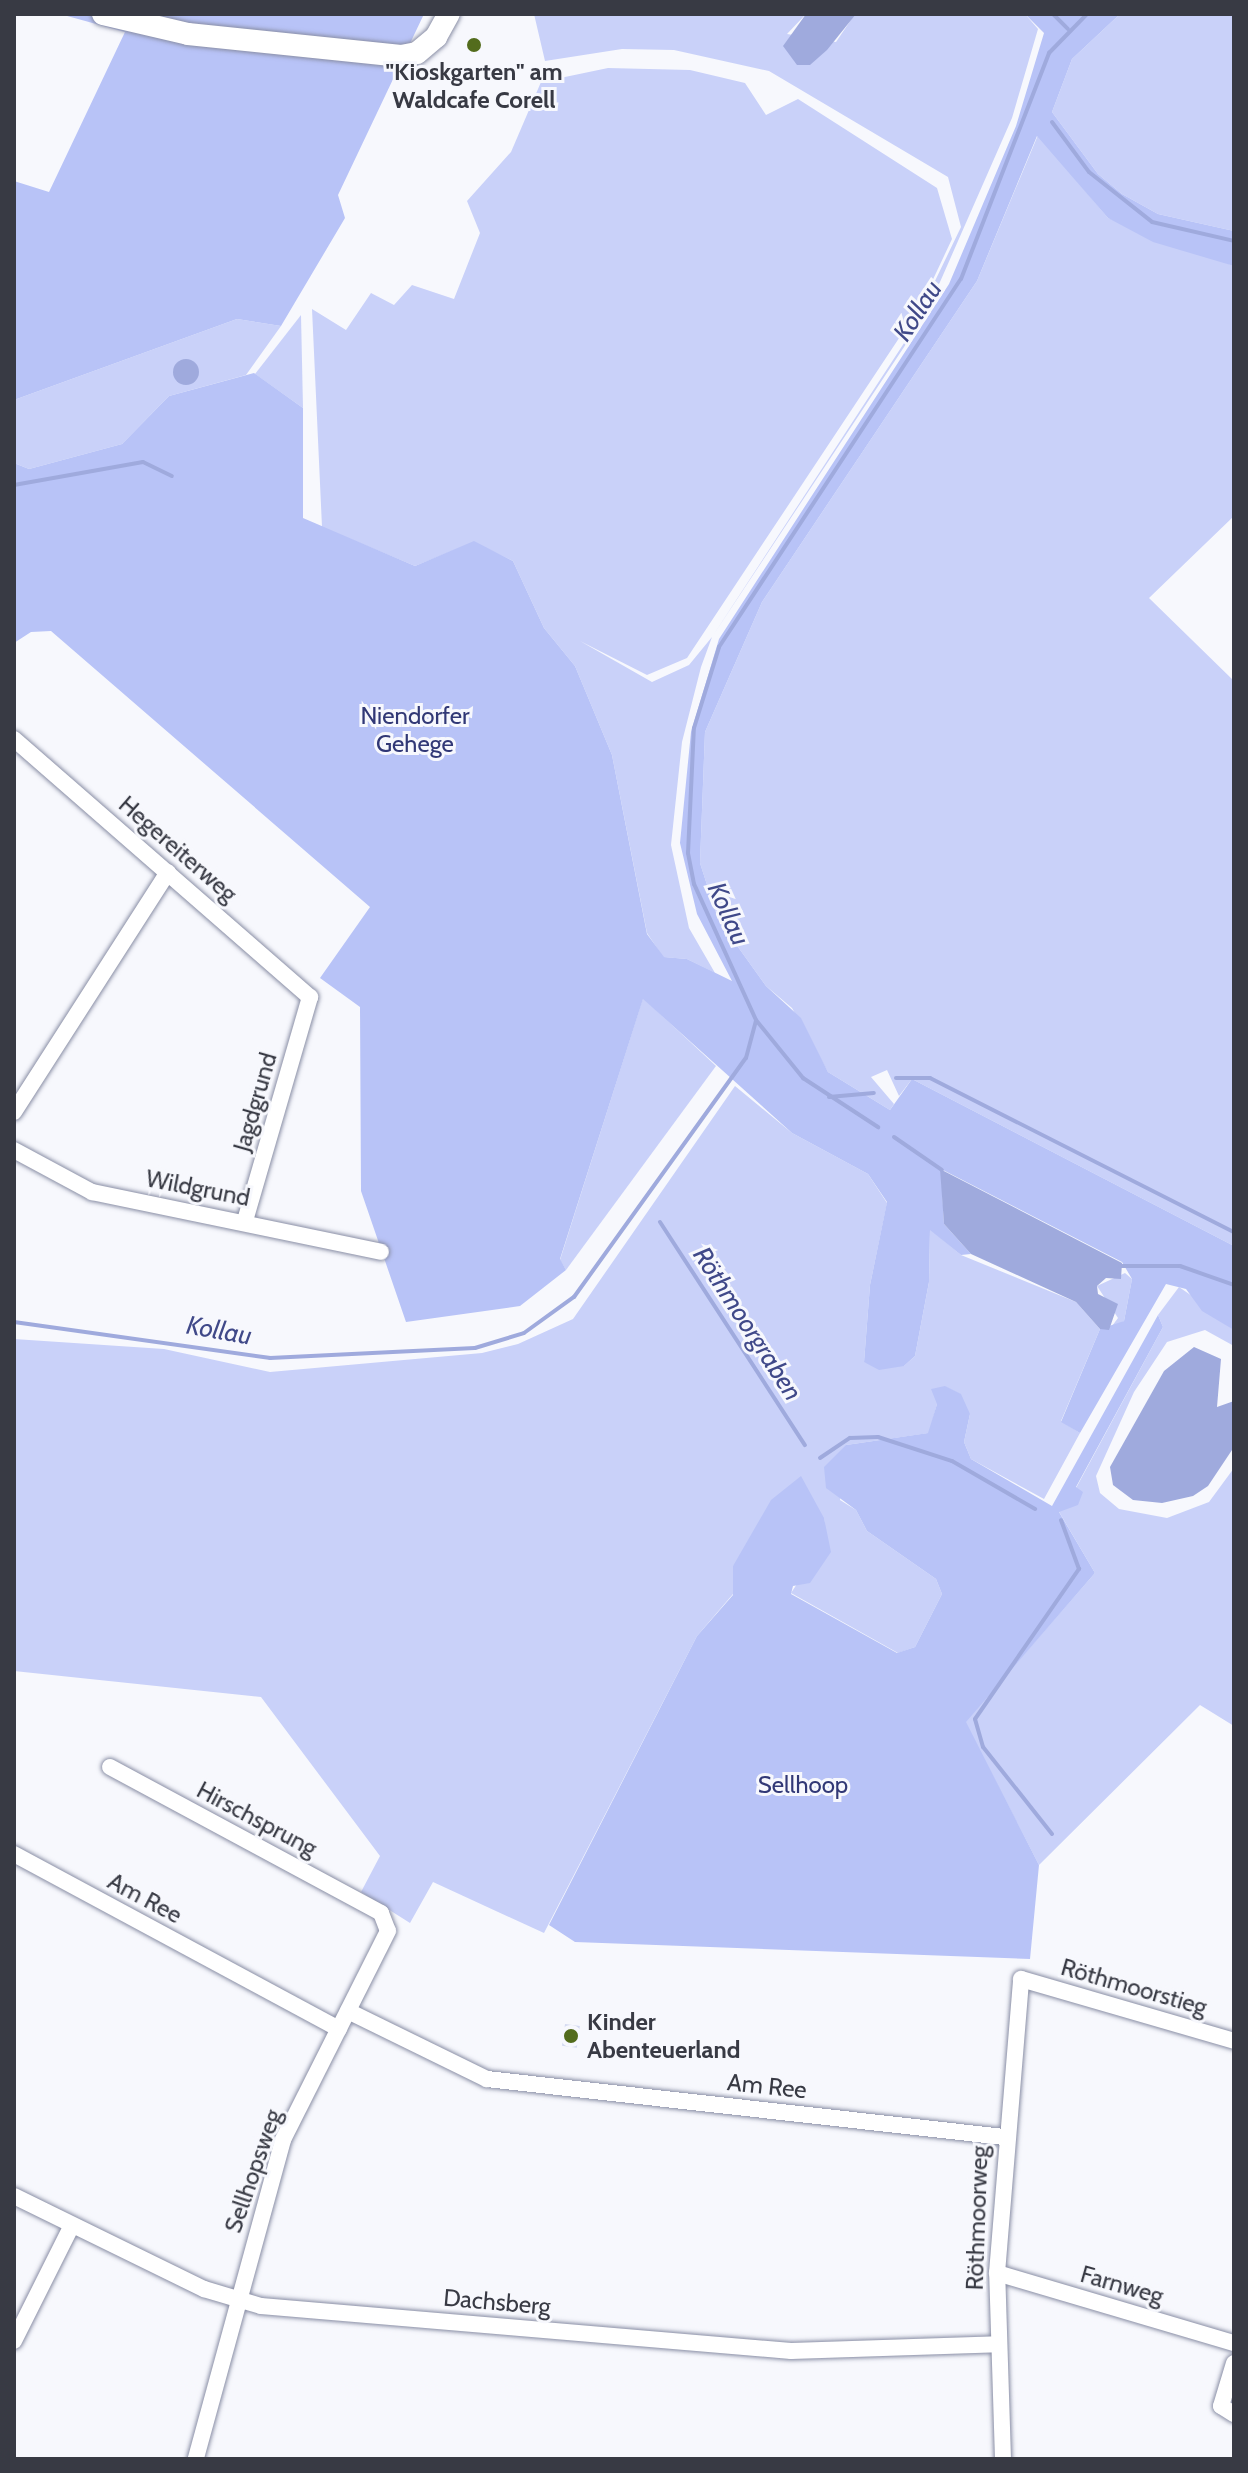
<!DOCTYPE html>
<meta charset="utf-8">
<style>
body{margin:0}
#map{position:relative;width:1248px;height:2473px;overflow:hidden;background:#f7f8fd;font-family:Cabin,sans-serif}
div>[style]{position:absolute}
.green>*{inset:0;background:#c9d1f9}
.forest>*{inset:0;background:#b8c3f7}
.water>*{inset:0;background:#9faadd}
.round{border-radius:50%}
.stream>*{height:4px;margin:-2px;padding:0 2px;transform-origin:2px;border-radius:2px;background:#9faadd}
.building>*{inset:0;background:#d4daf2;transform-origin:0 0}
.roads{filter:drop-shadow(0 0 2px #898ea5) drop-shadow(0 0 2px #898ea5)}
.street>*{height:16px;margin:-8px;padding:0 8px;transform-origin:8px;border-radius:8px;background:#fff}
.secondary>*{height:22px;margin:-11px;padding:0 11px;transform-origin:11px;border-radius:11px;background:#fff}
.dots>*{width:22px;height:22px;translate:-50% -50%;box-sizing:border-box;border:4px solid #f7f8fd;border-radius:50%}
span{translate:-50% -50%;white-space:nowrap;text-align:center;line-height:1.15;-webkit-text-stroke:6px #f7f8fd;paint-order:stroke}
.poi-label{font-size:24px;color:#383a44;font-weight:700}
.left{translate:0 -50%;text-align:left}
.park-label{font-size:24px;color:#313876}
.street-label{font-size:24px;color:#383a44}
.water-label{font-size:26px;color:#404989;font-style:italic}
.frame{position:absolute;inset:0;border:16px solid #383a44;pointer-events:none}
</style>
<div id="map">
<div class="green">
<i style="clip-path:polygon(534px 14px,806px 14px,787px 34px,836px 42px,855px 14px,1025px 14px,1038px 29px,1012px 118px,940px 282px,910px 338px,712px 637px,701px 667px,682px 742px,671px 845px,689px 928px,715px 973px,687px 959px,663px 957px,647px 933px,612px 755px,575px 666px,544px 628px,513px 561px,474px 542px,415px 566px,322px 527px,312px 309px,346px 330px,371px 293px,394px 305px,412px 285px,454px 299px,480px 233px,467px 201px,511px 152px,541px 82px,608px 68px,690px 70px,745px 83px,766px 115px,798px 99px,937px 188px,952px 239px,921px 305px,687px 658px,647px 675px,580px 641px,652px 682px,689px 665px,712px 637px,908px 337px,961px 227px,948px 177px,769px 71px,674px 50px,622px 49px,545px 61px)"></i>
<i style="clip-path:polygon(1120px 14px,1234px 14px,1234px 231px,1158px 214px,1122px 194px,1098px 174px,1052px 112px,1072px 59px)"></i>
<i style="clip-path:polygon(1038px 135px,1108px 218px,1234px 266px,1234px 516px,1149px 598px,1234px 681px,1234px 1246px,912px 1079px,899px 1096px,887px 1070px,871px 1077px,894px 1104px,890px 1110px,828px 1072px,792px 1008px,766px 986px,718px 919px,700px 863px,705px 732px,762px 602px,977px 281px)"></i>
<i style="clip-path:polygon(301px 315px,303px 408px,255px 374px)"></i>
<i style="clip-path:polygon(237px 319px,281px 326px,246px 375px,169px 396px,122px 444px,29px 469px,14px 463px,14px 400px)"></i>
<i style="clip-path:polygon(643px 998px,716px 1066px,566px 1270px,560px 1260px)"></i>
<i style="clip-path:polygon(735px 1086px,792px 1133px,868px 1174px,887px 1203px,870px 1285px,864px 1362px,904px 1366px,915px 1356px,929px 1282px,930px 1229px,961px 1255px,1076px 1302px,1100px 1329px,1061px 1421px,1080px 1433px,1044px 1499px,971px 1459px,964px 1442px,970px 1414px,937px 1404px,929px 1433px,846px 1445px,840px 1500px,856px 1510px,867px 1531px,936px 1579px,942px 1594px,915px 1647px,898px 1653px,791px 1593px,826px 1540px,824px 1518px,733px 1566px,733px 1594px,697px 1636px,544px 1933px,433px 1882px,410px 1923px,361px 1892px,380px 1856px,261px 1697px,14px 1671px,14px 1339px,164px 1349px,270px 1372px,482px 1353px,518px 1344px,573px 1319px)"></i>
<i style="clip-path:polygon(1125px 1273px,1132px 1279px,1124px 1321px,1109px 1330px,1118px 1318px,1097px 1286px)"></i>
<i style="clip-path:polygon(1234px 1279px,1234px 1346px,1205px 1330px,1167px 1342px,1134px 1392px,1096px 1476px,1100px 1493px,1119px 1509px,1167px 1518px,1209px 1502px,1234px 1468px,1234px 1726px,1200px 1705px,1039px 1865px,965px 1722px,1095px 1573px,1058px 1510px,1076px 1488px,1163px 1327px,1158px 1315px,1179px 1287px,1192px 1296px)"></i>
</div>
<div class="forest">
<i style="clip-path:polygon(60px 14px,424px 14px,338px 195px,345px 218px,281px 326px,237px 319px,14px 400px,14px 181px,49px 192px,125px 32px)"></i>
<i style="clip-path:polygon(1025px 14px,1120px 14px,1072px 59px,1052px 112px,1098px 174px,1122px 194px,1158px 214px,1234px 231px,1234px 266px,1153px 242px,1108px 218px,1037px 136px,977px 281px,762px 602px,705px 732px,700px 863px,718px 919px,766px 986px,801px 1018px,828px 1072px,890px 1110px,912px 1079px,1234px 1246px,1234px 1330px,1202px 1311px,1186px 1289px,1166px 1284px,1080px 1433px,1061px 1422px,1100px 1329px,1124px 1321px,1132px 1279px,1122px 1262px,941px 1169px,944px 1224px,971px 1254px,961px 1255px,930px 1230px,929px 1282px,915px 1356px,904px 1366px,879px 1370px,864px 1362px,870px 1285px,887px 1202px,868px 1174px,792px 1133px,643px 999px,560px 1259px,566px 1270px,520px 1306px,406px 1322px,361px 1191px,360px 1007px,320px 978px,370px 907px,51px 631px,31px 632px,14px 643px,14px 463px,29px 469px,122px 444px,169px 396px,254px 373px,303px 408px,303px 518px,415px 566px,474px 541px,513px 561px,544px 628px,575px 666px,612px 755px,647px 934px,664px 957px,687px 959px,732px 981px,697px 914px,680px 843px,691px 732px,719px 639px,949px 284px,1016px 126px,1044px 33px)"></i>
<i style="clip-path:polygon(1158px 1315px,1163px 1327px,1076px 1487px,1083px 1492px,1078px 1505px,1059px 1512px,1095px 1573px,966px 1722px,1039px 1865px,1030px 1959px,575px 1942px,549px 1925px,697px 1636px,733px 1595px,733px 1566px,771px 1500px,801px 1476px,824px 1518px,831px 1552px,810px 1583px,793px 1586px,791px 1594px,897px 1653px,915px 1647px,942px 1594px,936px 1579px,867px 1531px,856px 1510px,826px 1488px,824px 1467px,846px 1445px,928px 1433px,937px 1404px,931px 1389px,945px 1386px,961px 1394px,970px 1414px,964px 1442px,971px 1459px,1052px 1506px)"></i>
</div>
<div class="water">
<i style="clip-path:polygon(806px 14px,856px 14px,827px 50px,810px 65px,797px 65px,783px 46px)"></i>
<i class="round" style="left:173px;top:359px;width:26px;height:26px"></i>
<i style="clip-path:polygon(940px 1169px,1122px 1263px,1121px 1279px,1106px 1278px,1097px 1286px,1098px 1294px,1118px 1304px,1109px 1330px,1100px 1329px,1076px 1302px,971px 1254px,944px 1224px)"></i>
<i style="clip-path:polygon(1194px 1347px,1221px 1359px,1217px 1407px,1234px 1401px,1234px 1447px,1208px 1486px,1193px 1496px,1162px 1503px,1133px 1500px,1113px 1485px,1110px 1467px,1164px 1371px)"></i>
</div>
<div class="stream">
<i style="left:1053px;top:14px;width:21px;rotate:45deg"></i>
<i style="left:1052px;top:122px;width:62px;rotate:53.5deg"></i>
<i style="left:1089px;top:172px;width:80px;rotate:38.4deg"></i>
<i style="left:1152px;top:222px;width:84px;rotate:13deg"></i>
<i style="left:14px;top:485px;width:131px;rotate:-10.1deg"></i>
<i style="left:143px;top:462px;width:32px;rotate:26deg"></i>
<i style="left:756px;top:1020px;width:75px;rotate:51deg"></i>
<i style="left:803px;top:1078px;width:90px;rotate:33.2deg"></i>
<i style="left:896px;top:1078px;width:34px"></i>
<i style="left:930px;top:1078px;width:341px;rotate:26.9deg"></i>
<i style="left:829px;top:1097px;width:45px;rotate:-5.1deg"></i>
<i style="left:894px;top:1137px;width:58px;rotate:34.5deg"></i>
<i style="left:660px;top:1222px;width:266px;rotate:57deg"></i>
<i style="left:1120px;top:1266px;width:60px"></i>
<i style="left:1180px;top:1266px;width:57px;rotate:19.4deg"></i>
<i style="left:14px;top:1322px;width:259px;rotate:8deg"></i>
<i style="left:270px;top:1358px;width:205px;rotate:-2.8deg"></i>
<i style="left:475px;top:1348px;width:51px;rotate:-17deg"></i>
<i style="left:524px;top:1333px;width:62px;rotate:-35.8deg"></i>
<i style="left:574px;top:1297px;width:294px;rotate:-54.3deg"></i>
<i style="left:746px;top:1058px;width:39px;rotate:-75deg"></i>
<i style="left:756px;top:1020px;width:149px;rotate:-114.5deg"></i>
<i style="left:694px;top:884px;width:32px;rotate:-101deg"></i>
<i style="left:688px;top:853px;width:125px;rotate:-87.3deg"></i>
<i style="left:694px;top:728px;width:85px;rotate:-72.8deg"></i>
<i style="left:719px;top:647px;width:440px;rotate:-56.7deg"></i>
<i style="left:961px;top:279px;width:243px;rotate:-68.7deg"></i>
<i style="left:1049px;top:53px;width:54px;rotate:-45.7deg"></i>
<i style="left:820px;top:1458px;width:36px;rotate:-34deg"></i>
<i style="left:850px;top:1438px;width:28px;rotate:-2deg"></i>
<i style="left:878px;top:1437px;width:78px;rotate:18deg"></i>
<i style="left:952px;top:1461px;width:96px;rotate:30deg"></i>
<i style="left:1052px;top:1834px;width:111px;rotate:-128.4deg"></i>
<i style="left:983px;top:1747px;width:29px;rotate:-106deg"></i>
<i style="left:975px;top:1719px;width:183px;rotate:-55.3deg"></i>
<i style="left:1079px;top:1569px;width:52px;rotate:-110.2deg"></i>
</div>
<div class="building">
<i style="left:565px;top:2024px;width:15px;height:22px;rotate:8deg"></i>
</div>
<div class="roads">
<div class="street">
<i style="left:14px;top:739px;width:393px;rotate:41.1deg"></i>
<i style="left:310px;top:997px;width:233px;rotate:106.2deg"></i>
<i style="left:14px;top:1112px;width:285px;rotate:-57.3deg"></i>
<i style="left:14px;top:1150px;width:89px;rotate:28.3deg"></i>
<i style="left:92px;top:1192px;width:295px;rotate:11.7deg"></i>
<i style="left:110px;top:1767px;width:308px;rotate:28.3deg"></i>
<i style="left:381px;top:1913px;width:19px;rotate:69deg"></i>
<i style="left:388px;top:1931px;width:234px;rotate:116.7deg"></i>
<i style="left:283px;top:2140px;width:331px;rotate:105.3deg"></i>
<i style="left:14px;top:1854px;width:369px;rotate:28.3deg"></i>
<i style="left:348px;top:2011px;width:155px;rotate:26.1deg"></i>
<i style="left:487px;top:2079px;width:520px;rotate:6.4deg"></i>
<i style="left:14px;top:2196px;width:212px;rotate:26.1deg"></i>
<i style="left:204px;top:2289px;width:59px;rotate:16.6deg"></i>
<i style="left:261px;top:2306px;width:532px;rotate:4.85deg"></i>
<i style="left:791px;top:2351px;width:207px;rotate:-1.9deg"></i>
<i style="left:997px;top:2273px;width:247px;rotate:16.5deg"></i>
<i style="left:14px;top:2341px;width:127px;rotate:-63.4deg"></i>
<i style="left:1234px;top:2363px;width:45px;rotate:106.8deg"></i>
<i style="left:1221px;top:2406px;width:15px;rotate:32deg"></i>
<i style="left:1003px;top:2459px;width:186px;rotate:-91.8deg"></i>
<i style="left:997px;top:2273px;width:295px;rotate:-85.3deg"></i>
<i style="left:1021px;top:1979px;width:222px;rotate:16.2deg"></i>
</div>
<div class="secondary">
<i style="left:103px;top:14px;width:87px;rotate:13.2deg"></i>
<i style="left:188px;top:34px;width:214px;rotate:5.9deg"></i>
<i style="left:401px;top:56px;width:16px;rotate:-11deg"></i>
<i style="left:417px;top:53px;width:25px;rotate:-40deg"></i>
<i style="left:436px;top:37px;width:26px;rotate:-61deg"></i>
</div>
</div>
<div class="dots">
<i style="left:474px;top:45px;background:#536c1d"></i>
<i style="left:571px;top:2036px;background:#536c1d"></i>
</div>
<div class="poi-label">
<span style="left:474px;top:86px">"Kioskgarten" am<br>Waldcafe Corell</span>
<span class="left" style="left:587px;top:2036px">Kinder<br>Abenteuerland</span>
</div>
<div class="park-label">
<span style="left:415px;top:730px">Niendorfer<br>Gehege</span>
<span style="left:803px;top:1785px">Sellhoop</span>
</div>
<div class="street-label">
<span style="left:178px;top:849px;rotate:41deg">Hegereiterweg</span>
<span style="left:255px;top:1102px;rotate:-74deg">Jagdgrund</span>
<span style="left:198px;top:1188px;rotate:11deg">Wildgrund</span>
<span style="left:257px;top:1819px;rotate:28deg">Hirschsprung</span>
<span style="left:145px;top:1898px;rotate:28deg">Am Ree</span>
<span style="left:1134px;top:1987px;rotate:16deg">Röthmoorstieg</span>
<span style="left:767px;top:2086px;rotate:6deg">Am Ree</span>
<span style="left:253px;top:2171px;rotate:-71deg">Sellhopsweg</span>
<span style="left:977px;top:2218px;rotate:-88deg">Röthmoorweg</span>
<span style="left:1122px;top:2285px;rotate:16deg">Farnweg</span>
<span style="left:497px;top:2302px;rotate:5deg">Dachsberg</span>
</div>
<div class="water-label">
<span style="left:918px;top:311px;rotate:-57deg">Kollau</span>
<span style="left:728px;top:914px;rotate:66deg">Kollau</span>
<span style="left:747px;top:1324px;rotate:57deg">Röthmoorgraben</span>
<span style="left:219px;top:1331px;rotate:10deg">Kollau</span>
</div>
<div class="frame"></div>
</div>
